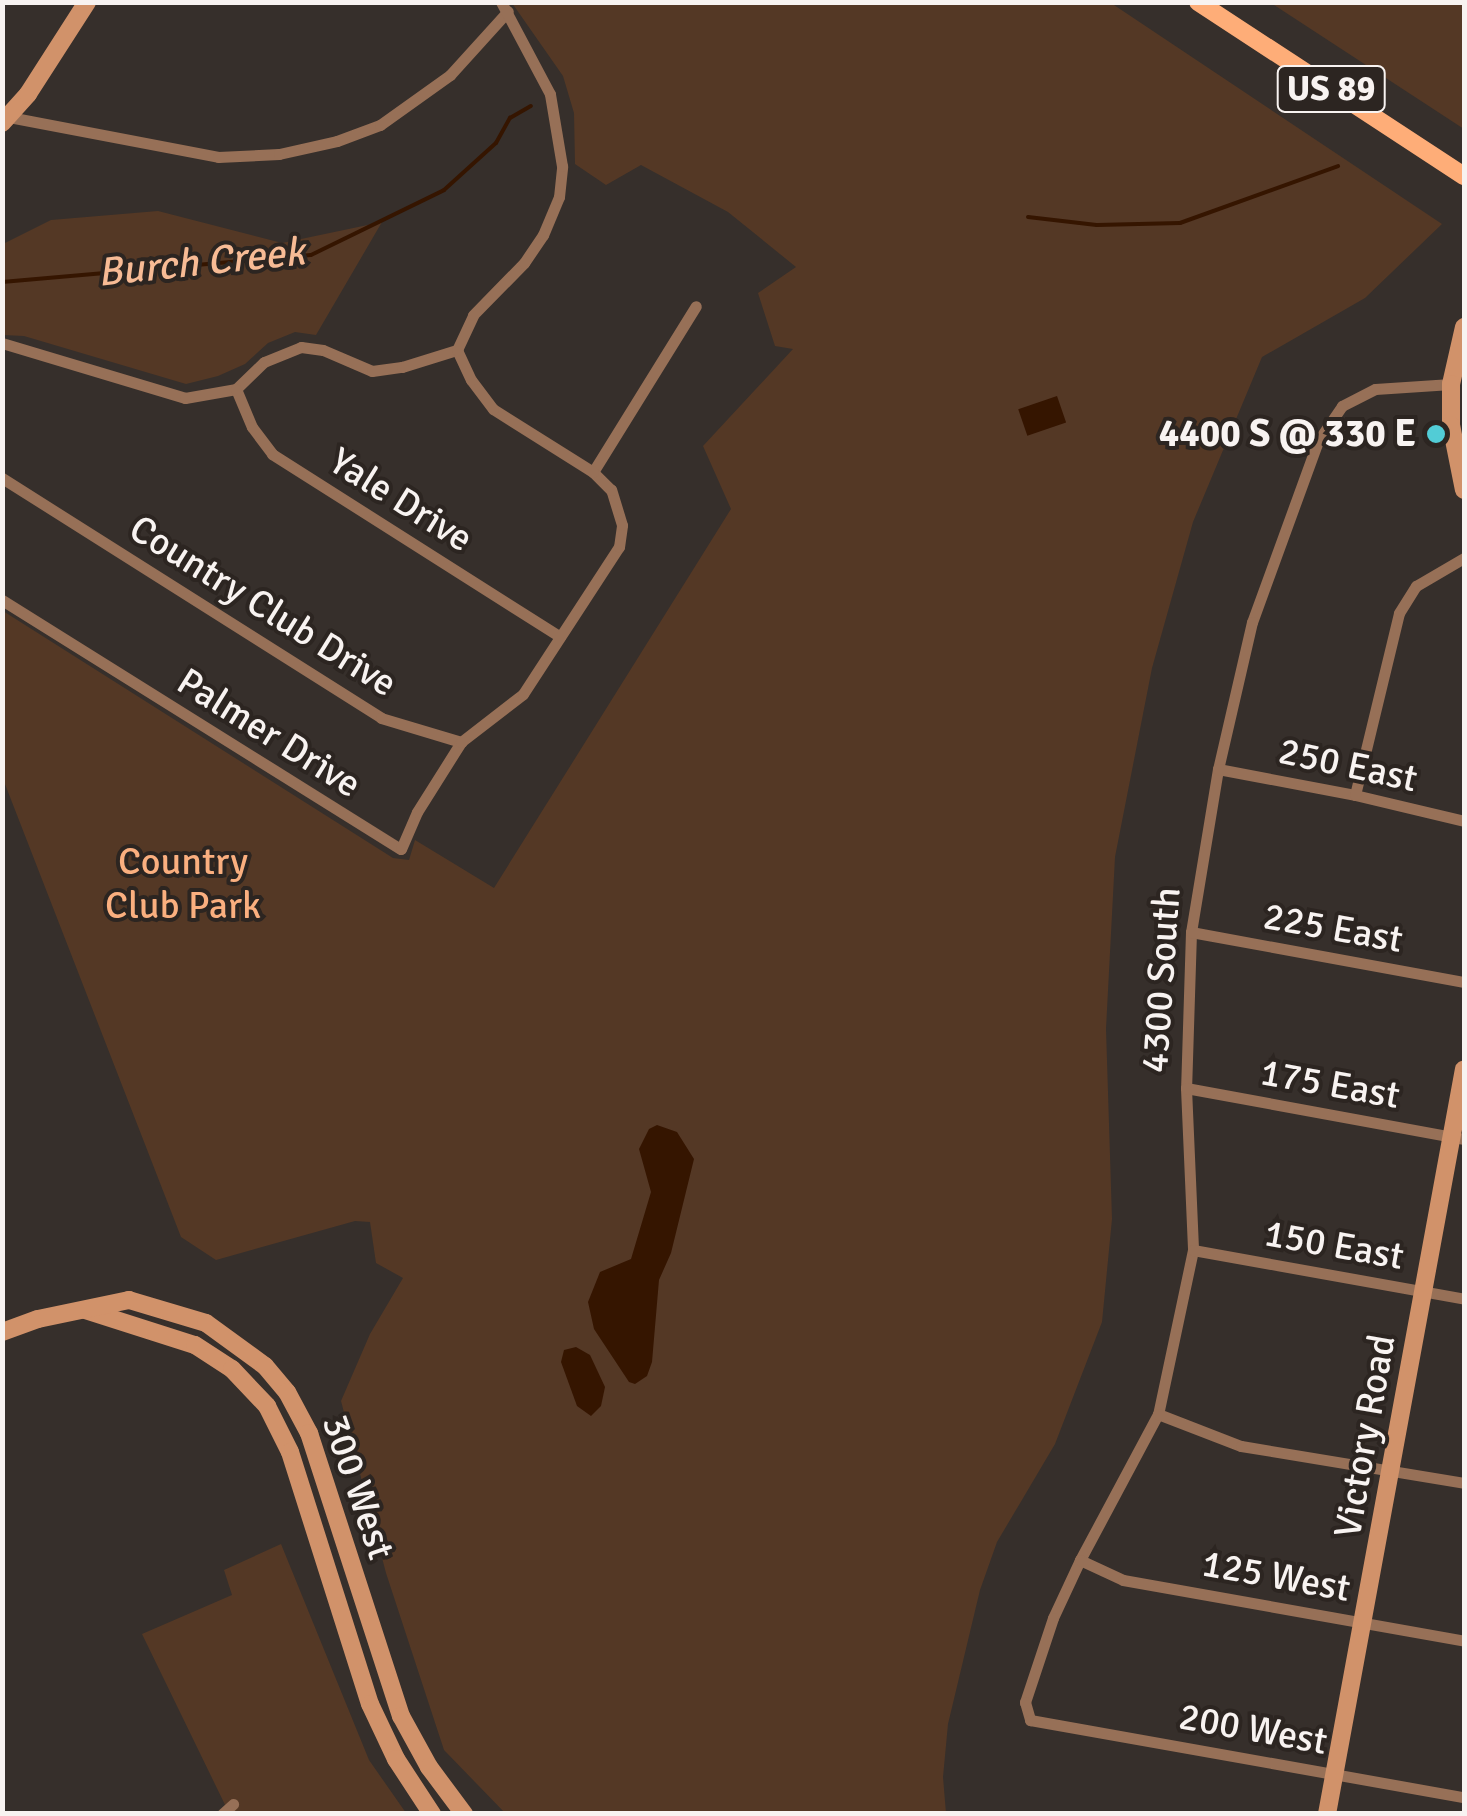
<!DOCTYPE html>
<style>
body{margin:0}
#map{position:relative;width:1467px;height:1816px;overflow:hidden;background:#362f2b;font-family:Signika,sans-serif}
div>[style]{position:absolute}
.green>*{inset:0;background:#543825}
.water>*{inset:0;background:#351500;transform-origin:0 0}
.stream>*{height:4px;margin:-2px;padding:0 2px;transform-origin:2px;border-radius:2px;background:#351500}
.street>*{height:11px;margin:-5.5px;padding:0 5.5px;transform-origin:5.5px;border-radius:5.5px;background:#977057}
.secondary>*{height:18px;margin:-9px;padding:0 9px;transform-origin:9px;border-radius:9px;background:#d1926a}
.primary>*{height:18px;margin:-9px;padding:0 9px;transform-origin:9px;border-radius:9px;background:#fead78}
.dots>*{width:28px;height:28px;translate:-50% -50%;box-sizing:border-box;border:5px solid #2c2521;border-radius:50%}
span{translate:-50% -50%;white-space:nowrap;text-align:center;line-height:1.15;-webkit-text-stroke:8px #2c2521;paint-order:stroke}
.shield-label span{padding:2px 8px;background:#2c2521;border:2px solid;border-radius:8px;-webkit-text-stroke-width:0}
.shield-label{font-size:35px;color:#f8f3f1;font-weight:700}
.poi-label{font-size:38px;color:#f8f3f1;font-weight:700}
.right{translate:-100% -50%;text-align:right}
.street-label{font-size:38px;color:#f8f3f1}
.park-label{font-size:38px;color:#faaf7f}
.water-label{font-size:40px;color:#f7bb95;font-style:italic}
.frame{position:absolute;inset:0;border:5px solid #f8f3f1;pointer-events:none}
</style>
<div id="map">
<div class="green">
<i style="clip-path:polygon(512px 3px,1111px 3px,1442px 224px,1365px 298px,1262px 357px,1193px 522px,1152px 668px,1115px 857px,1106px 1029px,1112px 1219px,1102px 1322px,1055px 1444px,997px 1542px,980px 1590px,948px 1724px,943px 1777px,946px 1813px,505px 1813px,444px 1750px,386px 1573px,341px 1401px,370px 1334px,403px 1278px,376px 1263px,370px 1222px,355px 1221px,216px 1260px,181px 1237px,3px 779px,3px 611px,393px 858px,409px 860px,415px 840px,494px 888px,731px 509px,703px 446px,793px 349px,775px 346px,758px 293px,796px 267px,728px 212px,641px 165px,606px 185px,575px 164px,574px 113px,563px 76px)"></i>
<i style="clip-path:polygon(1271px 3px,1464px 3px,1464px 129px)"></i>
<i style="clip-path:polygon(158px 211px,282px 243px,382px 222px,316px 335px,295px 332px,268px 343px,245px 364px,218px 376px,186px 384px,24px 336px,3px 335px,3px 244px,51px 220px)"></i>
<i style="clip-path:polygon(281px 1544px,369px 1760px,406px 1813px,229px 1813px,142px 1634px,232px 1595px,224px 1570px)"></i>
</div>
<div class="water">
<i style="left:1057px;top:396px;width:28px;height:41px;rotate:71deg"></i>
<i style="clip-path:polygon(657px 1125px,677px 1132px,694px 1159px,671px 1253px,659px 1280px,652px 1362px,647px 1376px,635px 1384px,629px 1382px,594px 1329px,588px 1302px,600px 1272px,631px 1259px,651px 1192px,639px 1149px,649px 1129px)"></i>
<i style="clip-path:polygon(576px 1347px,590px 1355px,605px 1387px,601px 1406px,591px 1416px,577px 1406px,561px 1362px,564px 1350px)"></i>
</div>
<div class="stream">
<i style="left:1028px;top:217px;width:69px;rotate:6.6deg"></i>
<i style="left:1097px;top:225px;width:83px;rotate:-1.4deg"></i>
<i style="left:1180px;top:223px;width:168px;rotate:-19.8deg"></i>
<i style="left:2px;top:282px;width:310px;rotate:-5deg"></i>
<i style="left:311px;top:255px;width:148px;rotate:-26deg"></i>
<i style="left:444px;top:190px;width:70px;rotate:-42.1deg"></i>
<i style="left:496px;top:143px;width:29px;rotate:-61deg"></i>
<i style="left:510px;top:118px;width:24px;rotate:-30deg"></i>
</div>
<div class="street">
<i style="left:9px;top:117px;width:213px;rotate:10.8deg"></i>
<i style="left:218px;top:157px;width:61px;rotate:-2.8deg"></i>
<i style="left:279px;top:154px;width:59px;rotate:-12.6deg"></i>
<i style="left:337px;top:141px;width:46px;rotate:-20.4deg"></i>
<i style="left:380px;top:125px;width:86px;rotate:-35.5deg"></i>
<i style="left:450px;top:75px;width:86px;rotate:-47.8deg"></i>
<i style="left:2px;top:343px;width:191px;rotate:16.7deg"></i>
<i style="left:185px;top:398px;width:52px;rotate:-10deg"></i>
<i style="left:236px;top:389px;width:39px;rotate:-44deg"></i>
<i style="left:264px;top:362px;width:40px;rotate:-22deg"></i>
<i style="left:301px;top:347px;width:22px;rotate:8deg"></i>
<i style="left:323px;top:350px;width:53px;rotate:23.2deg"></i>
<i style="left:372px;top:371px;width:30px;rotate:-8deg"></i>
<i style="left:402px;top:367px;width:58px;rotate:-17.2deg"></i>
<i style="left:1451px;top:384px;width:76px;rotate:176.2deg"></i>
<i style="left:1375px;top:389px;width:37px;rotate:153deg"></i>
<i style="left:1342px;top:406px;width:42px;rotate:124.4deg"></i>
<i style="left:1318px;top:441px;width:193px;rotate:110deg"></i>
<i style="left:1252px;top:622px;width:151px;rotate:103deg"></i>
<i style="left:1218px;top:769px;width:165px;rotate:99.4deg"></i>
<i style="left:1191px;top:932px;width:156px;rotate:91.8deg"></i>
<i style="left:1186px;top:1088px;width:162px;rotate:87.5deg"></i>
<i style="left:1193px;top:1250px;width:168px;rotate:102deg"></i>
<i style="left:1158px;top:1414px;width:166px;rotate:118.1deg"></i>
<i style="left:1080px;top:1560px;width:64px;rotate:115deg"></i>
<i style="left:1053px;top:1618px;width:89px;rotate:108.4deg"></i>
<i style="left:1025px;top:1702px;width:19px;rotate:74deg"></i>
<i style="left:1030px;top:1720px;width:441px;rotate:10.1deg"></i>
<i style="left:236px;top:389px;width:41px;rotate:67.2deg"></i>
<i style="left:252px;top:427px;width:34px;rotate:53deg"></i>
<i style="left:272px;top:454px;width:341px;rotate:32.4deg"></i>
<i style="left:593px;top:472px;width:195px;rotate:-58.2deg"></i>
<i style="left:2px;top:478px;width:449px;rotate:32.3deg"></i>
<i style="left:381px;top:718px;width:84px;rotate:16.7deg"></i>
<i style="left:2px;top:600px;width:470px;rotate:32deg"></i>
<i style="left:401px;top:849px;width:40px;rotate:-66.6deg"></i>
<i style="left:417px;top:812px;width:83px;rotate:-57.8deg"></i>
<i style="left:461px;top:742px;width:78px;rotate:-37.7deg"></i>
<i style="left:523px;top:694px;width:176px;rotate:-56.9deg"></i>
<i style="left:619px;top:547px;width:22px;rotate:-82deg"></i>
<i style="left:622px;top:525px;width:37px;rotate:-107deg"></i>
<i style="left:611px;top:490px;width:25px;rotate:-135deg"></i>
<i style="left:593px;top:472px;width:118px;rotate:-147.8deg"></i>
<i style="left:493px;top:409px;width:36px;rotate:-127deg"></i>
<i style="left:471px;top:380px;width:33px;rotate:-115deg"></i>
<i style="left:457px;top:350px;width:38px;rotate:-65deg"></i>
<i style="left:473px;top:315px;width:73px;rotate:-45.6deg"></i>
<i style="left:524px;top:263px;width:34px;rotate:-56deg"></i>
<i style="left:543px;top:235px;width:41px;rotate:-67.2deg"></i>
<i style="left:559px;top:197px;width:31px;rotate:-84deg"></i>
<i style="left:562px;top:166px;width:73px;rotate:-99.5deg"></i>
<i style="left:550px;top:94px;width:104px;rotate:-118deg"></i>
<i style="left:1218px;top:769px;width:139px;rotate:10.7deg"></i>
<i style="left:1355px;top:795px;width:112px;rotate:13.4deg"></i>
<i style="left:1355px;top:795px;width:187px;rotate:-76.4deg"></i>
<i style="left:1399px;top:613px;width:32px;rotate:-58deg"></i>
<i style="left:1416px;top:586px;width:56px;rotate:-30.3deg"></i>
<i style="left:1191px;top:932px;width:278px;rotate:10.4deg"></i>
<i style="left:1186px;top:1088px;width:283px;rotate:10.4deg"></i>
<i style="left:1193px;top:1250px;width:275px;rotate:10.2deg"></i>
<i style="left:1158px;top:1414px;width:89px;rotate:21.1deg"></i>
<i style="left:1241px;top:1446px;width:226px;rotate:9.4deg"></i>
<i style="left:1080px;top:1560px;width:47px;rotate:24.9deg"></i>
<i style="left:1123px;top:1580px;width:346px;rotate:10.1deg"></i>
<i style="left:222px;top:1814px;width:15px;rotate:-42deg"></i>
</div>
<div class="secondary">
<i style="left:2px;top:123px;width:39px;rotate:-48deg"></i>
<i style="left:28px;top:94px;width:109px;rotate:-57.3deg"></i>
<i style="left:1464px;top:327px;width:58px;rotate:102.8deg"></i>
<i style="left:1451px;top:384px;width:41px;rotate:90deg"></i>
<i style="left:1451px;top:425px;width:66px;rotate:78.7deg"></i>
<i style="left:85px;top:1310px;width:115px;rotate:17.7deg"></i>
<i style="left:195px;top:1345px;width:44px;rotate:33deg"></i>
<i style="left:232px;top:1369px;width:51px;rotate:46.6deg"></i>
<i style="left:267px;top:1406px;width:51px;rotate:63.4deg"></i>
<i style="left:290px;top:1452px;width:264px;rotate:72.4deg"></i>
<i style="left:370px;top:1704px;width:61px;rotate:64.7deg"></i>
<i style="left:396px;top:1759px;width:66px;rotate:56.8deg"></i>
<i style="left:2px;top:1332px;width:38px;rotate:-20deg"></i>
<i style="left:38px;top:1319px;width:93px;rotate:-11.8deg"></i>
<i style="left:129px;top:1300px;width:80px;rotate:16.6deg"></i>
<i style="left:206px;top:1323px;width:73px;rotate:36.1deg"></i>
<i style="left:265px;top:1366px;width:34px;rotate:50deg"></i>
<i style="left:287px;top:1392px;width:47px;rotate:61.8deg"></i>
<i style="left:309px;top:1433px;width:298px;rotate:72deg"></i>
<i style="left:401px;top:1716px;width:58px;rotate:61.2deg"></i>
<i style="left:429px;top:1767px;width:59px;rotate:53.3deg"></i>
<i style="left:1327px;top:1814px;width:757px;rotate:-79.58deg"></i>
</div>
<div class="primary">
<i style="left:1198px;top:2px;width:318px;rotate:33.2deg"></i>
</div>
<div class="dots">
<i style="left:1436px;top:434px;background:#52ccd6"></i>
</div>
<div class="shield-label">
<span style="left:1331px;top:89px">US 89</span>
</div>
<div class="poi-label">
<span class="right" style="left:1416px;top:434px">4400 S @ 330 E</span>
</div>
<div class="street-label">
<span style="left:401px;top:500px;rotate:32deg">Yale Drive</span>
<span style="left:263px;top:606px;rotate:32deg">Country Club Drive</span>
<span style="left:269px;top:733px;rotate:32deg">Palmer Drive</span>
<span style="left:1348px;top:765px;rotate:12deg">250 East</span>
<span style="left:1333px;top:928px;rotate:10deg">225 East</span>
<span style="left:1161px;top:980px;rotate:-86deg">4300 South</span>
<span style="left:1330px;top:1084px;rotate:10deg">175 East</span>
<span style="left:1334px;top:1245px;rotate:10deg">150 East</span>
<span style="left:1365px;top:1436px;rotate:-80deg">Victory Road</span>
<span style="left:358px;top:1487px;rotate:71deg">300 West</span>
<span style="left:1276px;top:1576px;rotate:10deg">125 West</span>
<span style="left:1253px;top:1729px;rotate:10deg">200 West</span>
</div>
<div class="park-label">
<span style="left:183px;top:884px">Country<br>Club Park</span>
</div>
<div class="water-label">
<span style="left:201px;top:262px;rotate:-6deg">Burch Creek</span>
</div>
<div class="frame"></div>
</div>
